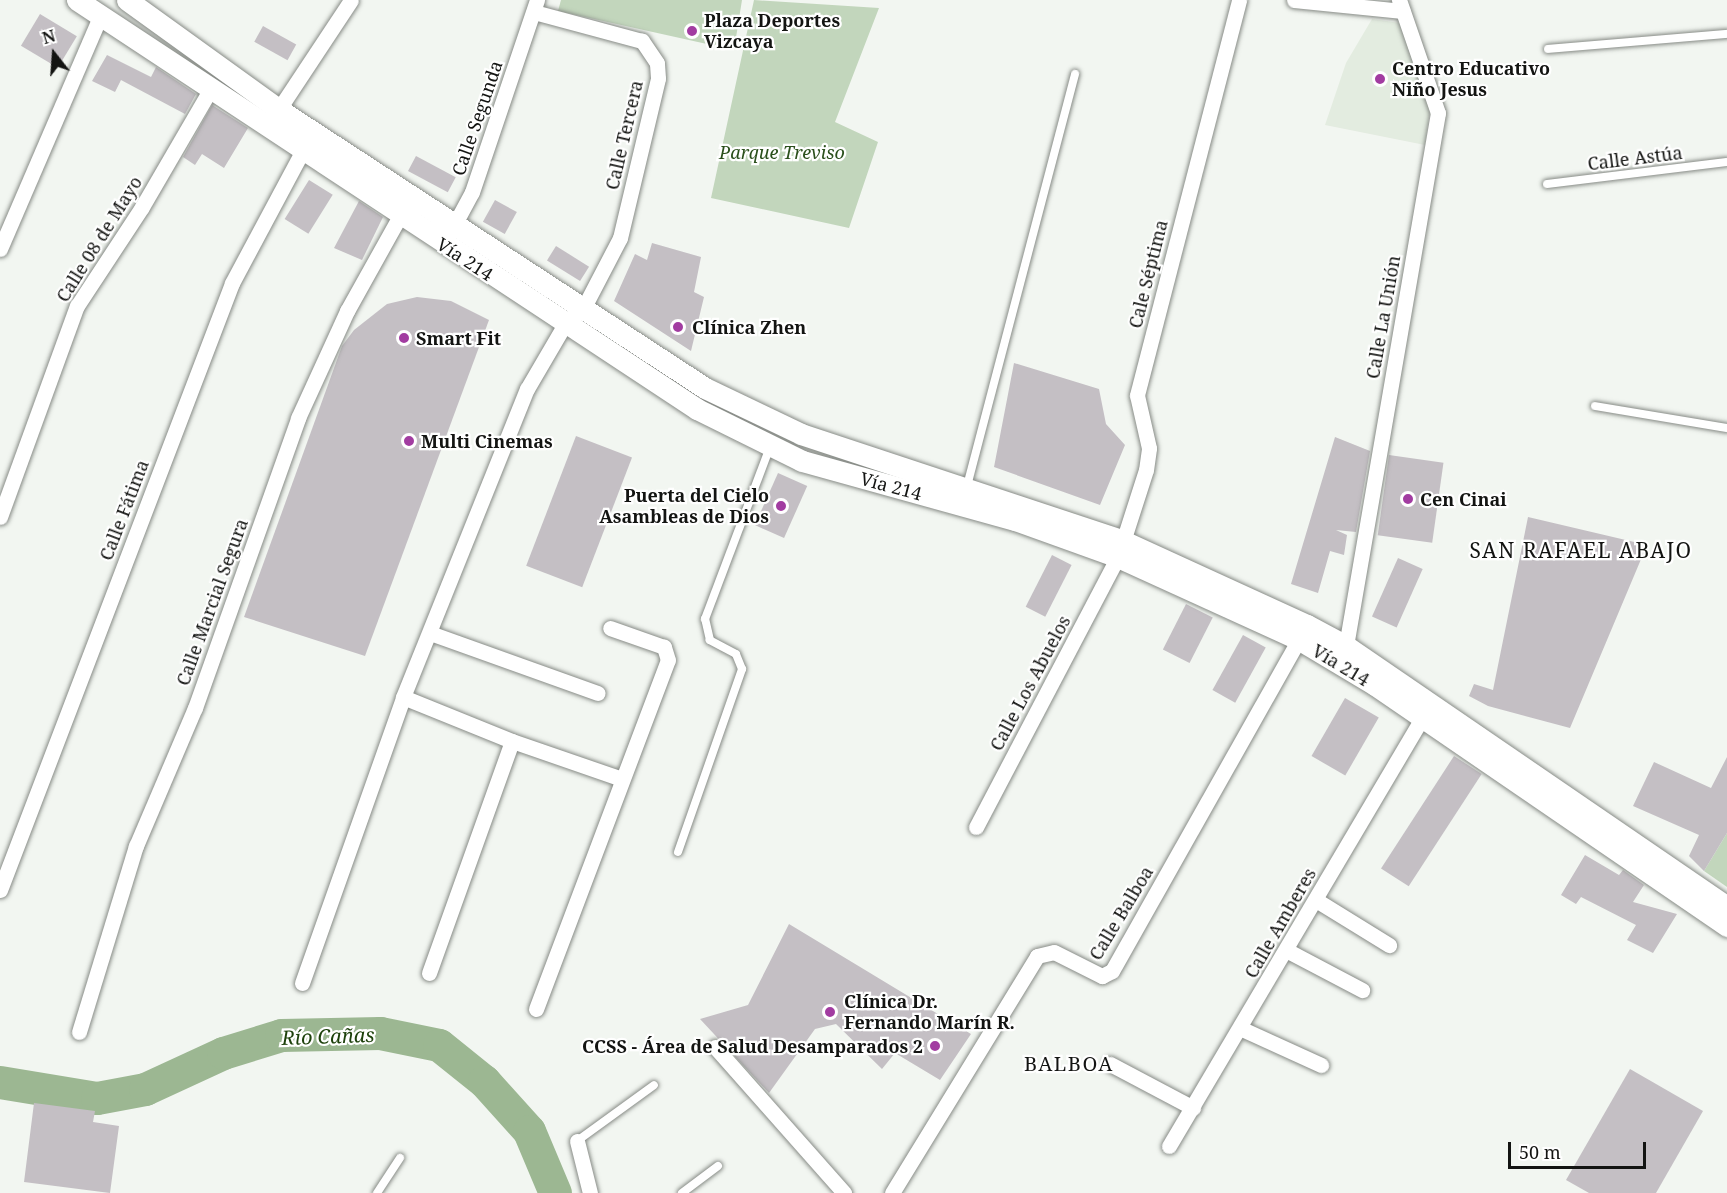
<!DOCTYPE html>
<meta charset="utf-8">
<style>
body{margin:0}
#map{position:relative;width:1727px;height:1193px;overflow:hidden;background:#f2f6f1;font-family:"Noto Serif",serif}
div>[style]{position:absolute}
.built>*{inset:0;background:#e3ece0}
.green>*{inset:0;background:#c2d6bc}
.river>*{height:33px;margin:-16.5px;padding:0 16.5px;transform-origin:16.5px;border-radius:16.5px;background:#9cb792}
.building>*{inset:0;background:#c4bfc4;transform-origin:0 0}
.roads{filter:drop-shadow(0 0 2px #878b86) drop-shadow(0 0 2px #878b86)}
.lane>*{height:8px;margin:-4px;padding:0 4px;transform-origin:4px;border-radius:4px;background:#fff}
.street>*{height:15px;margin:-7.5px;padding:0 7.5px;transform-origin:7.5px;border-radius:7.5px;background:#fff}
.secondary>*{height:21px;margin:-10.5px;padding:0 10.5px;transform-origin:10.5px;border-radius:10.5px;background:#fff}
.dots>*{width:16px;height:16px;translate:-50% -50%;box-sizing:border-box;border:3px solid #fff;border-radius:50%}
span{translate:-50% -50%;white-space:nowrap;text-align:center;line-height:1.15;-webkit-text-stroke:4.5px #fff;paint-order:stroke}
.poi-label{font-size:18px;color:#131412;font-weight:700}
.left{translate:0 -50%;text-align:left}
.right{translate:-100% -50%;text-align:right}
.street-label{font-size:18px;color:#131412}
.park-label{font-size:18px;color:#2b501c;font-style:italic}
.water-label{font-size:20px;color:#1d410b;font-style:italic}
.neighbourhood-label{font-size:20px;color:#131412;letter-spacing:1.5px}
.quarter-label{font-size:21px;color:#131412;letter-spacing:1.5px}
.north{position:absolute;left:24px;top:24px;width:60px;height:60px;-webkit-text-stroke:4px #fff;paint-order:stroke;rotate:343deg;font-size:16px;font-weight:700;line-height:24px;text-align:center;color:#131412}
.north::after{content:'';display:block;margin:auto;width:21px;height:27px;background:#131412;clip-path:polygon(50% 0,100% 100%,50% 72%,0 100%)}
.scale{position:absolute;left:1508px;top:1142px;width:138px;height:27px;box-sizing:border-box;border:3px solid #131412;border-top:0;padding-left:8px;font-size:18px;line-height:21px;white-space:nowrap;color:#131412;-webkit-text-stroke:4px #fff;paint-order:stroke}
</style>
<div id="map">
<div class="built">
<i style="clip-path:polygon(1372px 19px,1400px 23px,1430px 108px,1425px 145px,1325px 125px,1346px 63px)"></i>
</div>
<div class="green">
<i style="clip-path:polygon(561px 0,742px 0,734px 50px,558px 11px)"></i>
<i style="clip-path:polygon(754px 0,879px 8px,835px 122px,878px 142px,849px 228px,711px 198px)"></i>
<i style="clip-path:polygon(1727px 833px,1727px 887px,1704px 871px)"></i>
</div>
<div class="river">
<i style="left:0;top:1082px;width:98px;rotate:9.4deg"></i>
<i style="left:97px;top:1098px;width:49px;rotate:-10.6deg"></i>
<i style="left:145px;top:1089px;width:86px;rotate:-24.8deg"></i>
<i style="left:223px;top:1053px;width:61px;rotate:-17.2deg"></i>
<i style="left:281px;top:1035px;width:99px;rotate:-1.2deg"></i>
<i style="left:380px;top:1033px;width:60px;rotate:11.5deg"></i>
<i style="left:439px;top:1045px;width:58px;rotate:38.7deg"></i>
<i style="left:484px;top:1081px;width:67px;rotate:48deg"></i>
<i style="left:529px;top:1131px;width:67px;rotate:67.2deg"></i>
</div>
<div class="building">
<i style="left:40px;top:14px;width:43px;height:37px;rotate:31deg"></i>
<i style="left:263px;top:26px;width:38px;height:18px;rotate:29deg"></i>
<i style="clip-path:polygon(107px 55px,151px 77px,156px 67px,196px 94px,185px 114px,121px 80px,115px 92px,92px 81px)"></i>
<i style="clip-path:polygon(212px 105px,248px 128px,224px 168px,202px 154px,195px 165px,183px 157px)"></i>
<i style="left:416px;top:156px;width:45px;height:17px;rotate:28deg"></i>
<i style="left:309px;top:180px;width:28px;height:46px;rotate:32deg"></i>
<i style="left:495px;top:200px;width:25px;height:25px;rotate:29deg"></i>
<i style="clip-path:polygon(359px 201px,383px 217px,362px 260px,334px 248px)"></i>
<i style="clip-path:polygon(652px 243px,701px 257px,694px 292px,704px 297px,691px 351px,614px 301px,635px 254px,647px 260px)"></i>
<i style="left:556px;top:246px;width:39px;height:17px;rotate:32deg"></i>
<i style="clip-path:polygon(417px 297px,451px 301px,489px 320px,365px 656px,244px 617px,342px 346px,354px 330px,387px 304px)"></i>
<i style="clip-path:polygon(1014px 363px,1099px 389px,1106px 424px,1125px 445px,1100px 505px,994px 467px)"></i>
<i style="left:576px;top:436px;width:60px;height:139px;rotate:21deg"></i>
<i style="clip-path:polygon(1335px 437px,1370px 451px,1356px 532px,1336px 530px,1347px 535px,1344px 555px,1330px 551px,1318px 593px,1291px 584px)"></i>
<i style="left:1389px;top:455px;width:55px;height:81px;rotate:8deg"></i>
<i style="left:778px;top:473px;width:32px;height:57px;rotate:24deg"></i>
<i style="clip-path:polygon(1528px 517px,1647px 545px,1570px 728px,1488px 706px,1469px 696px,1474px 684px,1493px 690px)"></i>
<i style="left:1052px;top:555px;width:22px;height:58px;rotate:27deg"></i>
<i style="left:1398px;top:558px;width:27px;height:64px;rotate:24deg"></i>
<i style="left:1186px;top:604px;width:30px;height:51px;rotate:27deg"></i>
<i style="left:1243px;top:635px;width:26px;height:63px;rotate:29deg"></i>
<i style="left:1345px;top:698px;width:39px;height:67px;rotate:30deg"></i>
<i style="left:1454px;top:756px;width:33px;height:134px;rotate:33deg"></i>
<i style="clip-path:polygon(1727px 757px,1727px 833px,1704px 871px,1689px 856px,1699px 835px,1633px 806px,1654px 762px,1711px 788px)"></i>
<i style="clip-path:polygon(1585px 855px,1619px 875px,1623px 870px,1644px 885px,1633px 902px,1677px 914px,1653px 953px,1627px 940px,1636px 925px,1581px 897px,1576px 904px,1561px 895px)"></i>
<i style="clip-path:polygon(789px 924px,971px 1034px,940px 1080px,895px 1053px,882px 1069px,836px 1024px,815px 1029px,769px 1093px,700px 1019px,748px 1005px)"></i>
<i style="clip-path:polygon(1630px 1069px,1703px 1111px,1656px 1193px,1589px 1193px,1566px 1180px)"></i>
<i style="clip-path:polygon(34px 1103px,95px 1111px,93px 1122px,119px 1126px,110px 1193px,24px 1182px)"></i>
</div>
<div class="roads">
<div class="lane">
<i style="left:1548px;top:49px;width:180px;rotate:-4.8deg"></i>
<i style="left:1547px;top:184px;width:181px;rotate:-7deg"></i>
<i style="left:1595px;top:406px;width:134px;rotate:9.5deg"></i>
<i style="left:967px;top:486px;width:426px;rotate:-75.3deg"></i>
<i style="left:678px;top:852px;width:194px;rotate:-70.7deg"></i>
<i style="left:742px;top:669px;width:16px;rotate:-112deg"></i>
<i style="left:736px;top:654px;width:30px;rotate:-152deg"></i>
<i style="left:710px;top:640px;width:22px;rotate:-103deg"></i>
<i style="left:705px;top:619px;width:184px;rotate:-69.3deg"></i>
<i style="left:577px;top:1141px;width:95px;rotate:-36deg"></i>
<i style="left:377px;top:1193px;width:42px;rotate:-56.7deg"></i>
<i style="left:682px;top:1193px;width:45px;rotate:-36.9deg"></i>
</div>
<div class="street">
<i style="left:1294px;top:0;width:109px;rotate:5.8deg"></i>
<i style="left:273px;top:118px;width:141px;rotate:-56.5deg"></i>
<i style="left:451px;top:231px;width:44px;rotate:-61.7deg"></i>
<i style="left:472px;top:192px;width:203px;rotate:-71.3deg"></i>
<i style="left:0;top:249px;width:255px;rotate:-66.7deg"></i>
<i style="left:0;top:517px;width:225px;rotate:-70deg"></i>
<i style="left:77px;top:306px;width:118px;rotate:-56.7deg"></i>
<i style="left:142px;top:207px;width:135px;rotate:-59.8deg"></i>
<i style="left:430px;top:633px;width:178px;rotate:19.7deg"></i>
<i style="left:1346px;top:646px;width:541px;rotate:-80.21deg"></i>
<i style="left:1438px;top:113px;width:120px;rotate:-109deg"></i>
<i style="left:403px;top:697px;width:118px;rotate:22deg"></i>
<i style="left:512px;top:741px;width:116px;rotate:19.1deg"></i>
<i style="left:976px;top:827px;width:305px;rotate:-62.3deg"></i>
<i style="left:1118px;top:557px;width:91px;rotate:-72.2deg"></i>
<i style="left:1146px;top:470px;width:22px;rotate:-82deg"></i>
<i style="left:1149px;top:448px;width:54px;rotate:-102.8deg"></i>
<i style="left:1137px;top:395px;width:408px;rotate:-75.5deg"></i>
<i style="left:0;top:890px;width:650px;rotate:-69.08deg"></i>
<i style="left:232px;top:283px;width:149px;rotate:-61.9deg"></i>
<i style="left:1316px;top:900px;width:86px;rotate:31.7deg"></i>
<i style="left:1288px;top:951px;width:84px;rotate:27.8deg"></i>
<i style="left:429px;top:973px;width:246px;rotate:-70.3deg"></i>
<i style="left:302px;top:983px;width:303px;rotate:-70.5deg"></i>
<i style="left:403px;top:697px;width:332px;rotate:-68.1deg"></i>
<i style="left:527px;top:389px;width:75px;rotate:-59.7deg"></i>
<i style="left:565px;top:324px;width:23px;rotate:-40deg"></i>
<i style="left:583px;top:309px;width:80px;rotate:-62.5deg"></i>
<i style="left:620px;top:238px;width:164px;rotate:-76.6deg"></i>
<i style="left:658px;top:78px;width:15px;rotate:-94deg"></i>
<i style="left:657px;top:63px;width:27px;rotate:-124deg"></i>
<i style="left:642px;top:41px;width:112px;rotate:-165deg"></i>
<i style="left:536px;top:1009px;width:373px;rotate:-69.3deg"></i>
<i style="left:668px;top:660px;width:14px;rotate:-107deg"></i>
<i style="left:664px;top:647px;width:57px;rotate:-160.6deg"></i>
<i style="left:1242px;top:1029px;width:87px;rotate:24.5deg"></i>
<i style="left:79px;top:1032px;width:195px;rotate:-73deg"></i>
<i style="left:136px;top:846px;width:150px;rotate:-66.9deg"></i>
<i style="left:195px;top:708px;width:308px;rotate:-70.4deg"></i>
<i style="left:298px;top:418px;width:118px;rotate:-65.4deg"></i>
<i style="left:347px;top:311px;width:121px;rotate:-60.9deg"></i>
<i style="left:715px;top:1047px;width:195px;rotate:48.5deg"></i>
<i style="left:1110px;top:1064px;width:94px;rotate:27.9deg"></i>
<i style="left:577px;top:1141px;width:54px;rotate:76deg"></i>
<i style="left:1169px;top:1146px;width:497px;rotate:-59.4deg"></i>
<i style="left:892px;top:1193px;width:278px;rotate:-58.5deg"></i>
<i style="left:1037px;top:956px;width:17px;rotate:-13deg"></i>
<i style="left:1054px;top:952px;width:54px;rotate:26.6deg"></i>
<i style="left:1102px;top:976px;width:11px;rotate:-27deg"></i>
<i style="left:1112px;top:971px;width:389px;rotate:-60.6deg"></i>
</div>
<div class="secondary">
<i style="left:77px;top:0;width:743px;rotate:33.41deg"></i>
<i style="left:697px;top:409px;width:117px;rotate:26.3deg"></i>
<i style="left:802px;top:461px;width:221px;rotate:15.5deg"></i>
<i style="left:1015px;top:520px;width:109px;rotate:19.8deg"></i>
<i style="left:1118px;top:557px;width:198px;rotate:24.5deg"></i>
<i style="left:1298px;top:639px;width:90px;rotate:30.9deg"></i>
<i style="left:1375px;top:685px;width:427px;rotate:34.4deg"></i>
<i style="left:127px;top:0;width:186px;rotate:35.8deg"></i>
<i style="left:278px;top:109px;width:510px;rotate:33.16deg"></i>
<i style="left:705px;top:388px;width:106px;rotate:25.6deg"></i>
<i style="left:801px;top:434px;width:337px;rotate:18.3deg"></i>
<i style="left:1121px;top:540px;width:205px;rotate:24.6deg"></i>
<i style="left:1307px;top:625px;width:44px;rotate:28.3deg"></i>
<i style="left:1346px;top:646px;width:462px;rotate:34.4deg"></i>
</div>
</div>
<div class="dots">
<i style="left:692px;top:31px;background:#a23ca1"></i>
<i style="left:1380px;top:79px;background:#a23ca1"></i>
<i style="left:678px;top:327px;background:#a23ca1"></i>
<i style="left:404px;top:338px;background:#a23ca1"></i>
<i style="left:409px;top:441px;background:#a23ca1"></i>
<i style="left:1408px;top:499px;background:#a23ca1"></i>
<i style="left:781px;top:506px;background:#a23ca1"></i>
<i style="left:830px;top:1012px;background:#a23ca1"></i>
<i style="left:935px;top:1046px;background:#a23ca1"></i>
</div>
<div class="poi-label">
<span class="left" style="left:704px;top:31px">Plaza Deportes<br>Vizcaya</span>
<span class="left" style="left:1392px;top:79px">Centro Educativo<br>Niño Jesus</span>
<span class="left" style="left:692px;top:327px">Clínica Zhen</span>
<span class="left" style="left:416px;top:338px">Smart Fit</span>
<span class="left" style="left:421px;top:441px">Multi Cinemas</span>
<span class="right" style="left:769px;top:506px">Puerta del Cielo<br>Asambleas de Dios</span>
<span class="left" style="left:1420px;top:499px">Cen Cinai</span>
<span class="left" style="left:844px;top:1012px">Clínica Dr.<br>Fernando Marín R.</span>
<span class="right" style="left:923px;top:1046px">CCSS - Área de Salud Desamparados 2</span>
</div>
<div class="street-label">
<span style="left:477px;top:118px;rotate:-71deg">Calle Segunda</span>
<span style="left:624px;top:135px;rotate:-77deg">Calle Tercera</span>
<span style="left:1635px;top:158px;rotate:-7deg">Calle Astúa</span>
<span style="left:99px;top:239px;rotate:-58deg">Calle 08 de Mayo</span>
<span style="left:465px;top:259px;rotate:33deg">Vía 214</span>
<span style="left:1148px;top:274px;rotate:-76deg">Cale Séptima</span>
<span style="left:1383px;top:317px;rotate:-80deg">Calle La Unión</span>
<span style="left:891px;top:486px;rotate:15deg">Vía 214</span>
<span style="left:124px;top:510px;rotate:-69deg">Calle Fátima</span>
<span style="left:212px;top:602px;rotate:-70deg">Calle Marcial Segura</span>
<span style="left:1341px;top:665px;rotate:31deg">Vía 214</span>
<span style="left:1030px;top:683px;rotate:-62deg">Calle Los Abuelos</span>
<span style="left:1121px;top:913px;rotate:-59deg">Calle Balboa</span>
<span style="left:1280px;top:923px;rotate:-60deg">Calle Amberes</span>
</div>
<div class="park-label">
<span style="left:782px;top:152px">Parque Treviso</span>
</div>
<div class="water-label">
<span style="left:328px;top:1036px;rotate:-2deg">Río Cañas</span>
</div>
<div class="neighbourhood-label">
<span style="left:1069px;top:1063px">BALBOA</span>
</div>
<div class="quarter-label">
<span style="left:1581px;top:550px">SAN RAFAEL ABAJO</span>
</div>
<div class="north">N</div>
<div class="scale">50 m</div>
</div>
